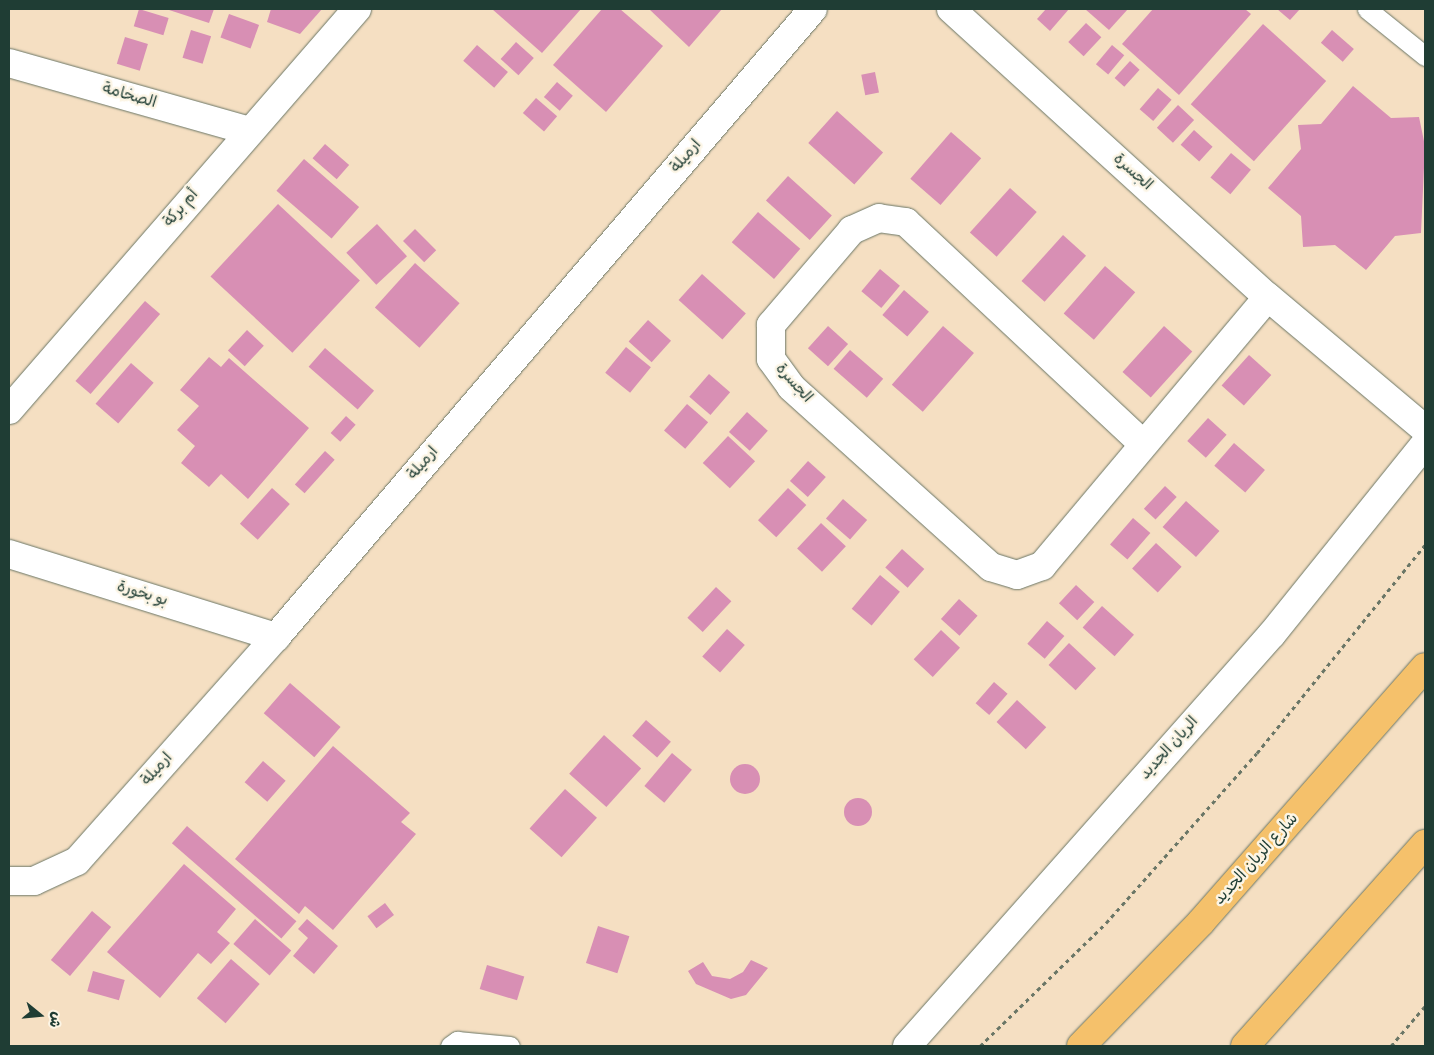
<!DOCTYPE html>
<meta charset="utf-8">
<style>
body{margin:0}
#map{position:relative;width:1434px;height:1055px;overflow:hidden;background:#f5dfc2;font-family:Dekko,"Playpen Sans Arabic",sans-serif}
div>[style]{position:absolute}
.building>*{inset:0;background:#d88fb4;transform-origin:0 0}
.round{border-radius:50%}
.path>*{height:3px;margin-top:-1.5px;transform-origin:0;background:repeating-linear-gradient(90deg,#6a7666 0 4px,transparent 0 8px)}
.roads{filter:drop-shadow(0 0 1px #6a7666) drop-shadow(0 0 1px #6a7666)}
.lane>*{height:19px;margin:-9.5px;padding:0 9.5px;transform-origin:9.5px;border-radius:9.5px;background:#fff}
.street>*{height:28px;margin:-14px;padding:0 14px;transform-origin:14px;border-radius:14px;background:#fff}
.highway>*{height:28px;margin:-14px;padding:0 14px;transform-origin:14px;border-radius:14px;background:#f5c16b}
span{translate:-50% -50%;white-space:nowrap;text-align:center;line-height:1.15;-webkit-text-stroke:5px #fcf5e5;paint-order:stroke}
.street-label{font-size:16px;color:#1f3d34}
.frame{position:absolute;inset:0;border:10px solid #1f3d34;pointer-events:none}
.north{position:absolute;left:15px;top:990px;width:50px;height:50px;-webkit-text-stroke:4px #fcf5e5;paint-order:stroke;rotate:107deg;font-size:14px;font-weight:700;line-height:20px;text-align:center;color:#1f3d34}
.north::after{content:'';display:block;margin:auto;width:18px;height:22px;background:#1f3d34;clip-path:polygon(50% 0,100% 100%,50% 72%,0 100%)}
</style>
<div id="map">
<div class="building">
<i style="left:139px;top:9px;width:31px;height:18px;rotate:17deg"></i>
<i style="clip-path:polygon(166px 9px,214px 9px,209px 23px)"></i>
<i style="clip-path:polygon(271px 9px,322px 9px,300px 34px,267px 22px)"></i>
<i style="clip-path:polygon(492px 9px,581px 9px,542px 53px)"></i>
<i style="clip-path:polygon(602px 9px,620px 9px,663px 46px,606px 112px,553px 65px)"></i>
<i style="clip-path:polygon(649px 9px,722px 9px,689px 47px)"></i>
<i style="clip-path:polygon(1046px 9px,1069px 9px,1050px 31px,1037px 19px)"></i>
<i style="clip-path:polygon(1085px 9px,1128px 9px,1109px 30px)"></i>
<i style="clip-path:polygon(1153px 9px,1245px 9px,1251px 14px,1179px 95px,1122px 44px)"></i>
<i style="clip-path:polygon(1277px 9px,1300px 9px,1290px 20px)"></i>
<i style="left:229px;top:14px;width:32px;height:25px;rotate:20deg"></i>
<i style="left:1086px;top:23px;width:21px;height:26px;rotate:43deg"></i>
<i style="left:1263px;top:24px;width:85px;height:108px;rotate:42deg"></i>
<i style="left:191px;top:30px;width:21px;height:29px;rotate:17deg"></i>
<i style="left:1332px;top:30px;width:29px;height:17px;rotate:41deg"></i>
<i style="left:125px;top:37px;width:24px;height:28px;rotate:17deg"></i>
<i style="left:516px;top:42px;width:24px;height:23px;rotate:42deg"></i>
<i style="left:477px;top:45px;width:41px;height:21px;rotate:41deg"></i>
<i style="left:1112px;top:45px;width:16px;height:25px;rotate:40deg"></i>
<i style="left:1130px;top:61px;width:13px;height:23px;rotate:42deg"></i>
<i style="left:875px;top:72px;width:21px;height:14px;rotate:79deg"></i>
<i style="left:557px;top:82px;width:21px;height:20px;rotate:41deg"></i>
<i style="clip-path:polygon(1353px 86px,1391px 118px,1419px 117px,1425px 146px,1421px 233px,1395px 236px,1366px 270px,1335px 245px,1303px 247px,1301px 216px,1268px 188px,1301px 149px,1298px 125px,1321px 124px)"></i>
<i style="left:1158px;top:88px;width:18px;height:28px;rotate:41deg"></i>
<i style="left:536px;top:98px;width:28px;height:20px;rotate:41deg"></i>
<i style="left:1178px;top:105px;width:22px;height:31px;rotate:43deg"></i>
<i style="left:837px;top:111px;width:62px;height:43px;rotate:42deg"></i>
<i style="left:1194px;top:130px;width:25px;height:20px;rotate:42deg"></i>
<i style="left:951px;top:132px;width:40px;height:62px;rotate:41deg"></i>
<i style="left:325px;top:144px;width:32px;height:19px;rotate:41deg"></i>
<i style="left:1231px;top:153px;width:26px;height:32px;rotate:40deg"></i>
<i style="left:304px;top:159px;width:73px;height:42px;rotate:41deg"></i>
<i style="left:788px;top:176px;width:59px;height:33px;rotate:42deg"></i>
<i style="left:1010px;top:188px;width:36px;height:60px;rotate:42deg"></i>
<i style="left:278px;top:204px;width:112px;height:99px;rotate:43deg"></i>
<i style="left:758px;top:212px;width:56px;height:40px;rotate:41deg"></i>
<i style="left:377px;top:224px;width:44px;height:42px;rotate:47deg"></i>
<i style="left:415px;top:229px;width:30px;height:17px;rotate:45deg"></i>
<i style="left:1063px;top:235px;width:31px;height:62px;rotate:42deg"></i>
<i style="left:415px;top:263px;width:60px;height:60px;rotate:42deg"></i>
<i style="left:1105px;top:266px;width:40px;height:63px;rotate:41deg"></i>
<i style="left:880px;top:269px;width:26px;height:29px;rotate:40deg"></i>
<i style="left:702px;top:274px;width:59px;height:35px;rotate:42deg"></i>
<i style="left:904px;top:290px;width:33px;height:33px;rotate:41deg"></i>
<i style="left:145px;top:301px;width:20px;height:106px;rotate:41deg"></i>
<i style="left:648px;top:320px;width:31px;height:29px;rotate:42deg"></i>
<i style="left:828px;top:326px;width:27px;height:30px;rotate:42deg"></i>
<i style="left:943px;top:326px;width:41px;height:78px;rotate:41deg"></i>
<i style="left:1164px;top:326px;width:38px;height:62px;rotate:42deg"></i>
<i style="left:247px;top:330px;width:23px;height:28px;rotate:43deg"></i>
<i style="left:626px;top:347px;width:32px;height:33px;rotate:39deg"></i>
<i style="left:325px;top:348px;width:65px;height:25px;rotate:41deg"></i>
<i style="left:850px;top:350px;width:44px;height:25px;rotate:41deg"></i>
<i style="left:1249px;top:355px;width:30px;height:41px;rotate:42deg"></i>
<i style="clip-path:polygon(209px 357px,221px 367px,229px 358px,309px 428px,248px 499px,221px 474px,209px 487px,181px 463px,195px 446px,177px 430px,199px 406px,180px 390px)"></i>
<i style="left:131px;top:363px;width:30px;height:54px;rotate:41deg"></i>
<i style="left:709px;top:374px;width:28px;height:30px;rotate:41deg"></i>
<i style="left:687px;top:404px;width:28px;height:35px;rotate:41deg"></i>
<i style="left:747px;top:412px;width:28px;height:27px;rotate:42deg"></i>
<i style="left:346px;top:416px;width:13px;height:23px;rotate:42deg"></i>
<i style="left:1208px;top:418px;width:25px;height:31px;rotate:42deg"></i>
<i style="left:728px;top:436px;width:37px;height:37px;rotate:43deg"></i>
<i style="left:1234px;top:443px;width:41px;height:30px;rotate:41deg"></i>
<i style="left:325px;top:451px;width:13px;height:45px;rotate:42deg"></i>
<i style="left:808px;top:461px;width:24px;height:27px;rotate:42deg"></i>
<i style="left:1165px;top:486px;width:16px;height:31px;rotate:43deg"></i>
<i style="left:272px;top:488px;width:24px;height:48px;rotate:42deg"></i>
<i style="left:788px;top:488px;width:25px;height:44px;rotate:43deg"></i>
<i style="left:843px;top:499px;width:32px;height:26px;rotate:41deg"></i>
<i style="left:1186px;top:501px;width:45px;height:35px;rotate:42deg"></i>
<i style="left:1133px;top:518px;width:23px;height:35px;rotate:41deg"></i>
<i style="left:821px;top:523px;width:34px;height:35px;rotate:43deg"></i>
<i style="left:1156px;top:543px;width:35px;height:35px;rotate:43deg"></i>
<i style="left:902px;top:549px;width:30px;height:25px;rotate:42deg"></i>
<i style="left:880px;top:575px;width:26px;height:44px;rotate:40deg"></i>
<i style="left:1076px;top:585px;width:25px;height:25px;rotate:43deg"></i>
<i style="left:716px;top:587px;width:21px;height:42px;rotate:43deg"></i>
<i style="left:959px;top:599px;width:25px;height:27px;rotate:42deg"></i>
<i style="left:1102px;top:606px;width:43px;height:29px;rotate:42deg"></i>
<i style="left:1047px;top:621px;width:23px;height:30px;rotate:41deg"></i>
<i style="left:727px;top:629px;width:24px;height:37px;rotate:42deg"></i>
<i style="left:941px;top:630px;width:26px;height:40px;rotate:43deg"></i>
<i style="left:1069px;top:643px;width:37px;height:30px;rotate:43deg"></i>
<i style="left:994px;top:682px;width:18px;height:28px;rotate:41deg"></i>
<i style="left:290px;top:683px;width:67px;height:40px;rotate:41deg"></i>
<i style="left:1017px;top:700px;width:40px;height:30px;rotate:43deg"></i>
<i style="left:646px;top:720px;width:33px;height:21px;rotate:41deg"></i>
<i style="left:604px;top:735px;width:50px;height:52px;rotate:42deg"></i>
<i style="clip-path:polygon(333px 746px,410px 813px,401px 822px,416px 834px,333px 930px,305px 906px,299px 914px,235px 859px)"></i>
<i style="left:672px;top:753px;width:26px;height:43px;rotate:40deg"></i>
<i style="left:263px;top:761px;width:30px;height:28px;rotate:41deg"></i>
<i class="round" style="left:730px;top:764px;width:30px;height:30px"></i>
<i style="left:565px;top:789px;width:43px;height:53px;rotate:42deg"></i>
<i class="round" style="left:844px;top:798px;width:28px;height:28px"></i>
<i style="left:187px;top:826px;width:145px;height:23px;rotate:41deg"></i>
<i style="clip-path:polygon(184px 864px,236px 909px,217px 932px,230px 943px,211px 964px,198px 953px,160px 998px,107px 952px)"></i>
<i style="left:385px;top:903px;width:15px;height:22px;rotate:53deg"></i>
<i style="left:92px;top:911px;width:25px;height:64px;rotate:40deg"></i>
<i style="left:255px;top:919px;width:48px;height:33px;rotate:41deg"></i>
<i style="clip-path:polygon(307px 919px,338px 946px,314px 974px,293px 956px,308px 938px,298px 929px)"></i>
<i style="left:598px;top:926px;width:33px;height:39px;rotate:18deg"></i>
<i style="left:231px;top:959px;width:38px;height:52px;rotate:41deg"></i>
<i style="clip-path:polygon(751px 960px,768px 968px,746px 995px,731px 999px,696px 984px,688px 971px,703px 962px,712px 976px,730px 979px,743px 972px)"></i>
<i style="left:487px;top:965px;width:39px;height:25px;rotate:17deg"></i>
<i style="left:93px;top:971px;width:33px;height:21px;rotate:16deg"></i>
</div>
<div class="path">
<i style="left:980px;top:1046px;width:176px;rotate:-44.3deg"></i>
<i style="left:1106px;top:923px;width:227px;rotate:-48.4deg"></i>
<i style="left:1257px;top:753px;width:267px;rotate:-51.1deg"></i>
<i style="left:1391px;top:1046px;width:52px;rotate:-49.6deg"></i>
</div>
<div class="roads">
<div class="lane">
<i style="left:1367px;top:9px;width:75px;rotate:39deg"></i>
<i style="left:450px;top:1046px;width:9px;rotate:-36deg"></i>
<i style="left:457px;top:1041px;width:53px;rotate:5.4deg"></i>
</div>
<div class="street">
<i style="left:951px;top:9px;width:428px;rotate:42.3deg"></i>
<i style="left:1268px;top:297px;width:205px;rotate:40.1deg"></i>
<i style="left:9px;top:63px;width:250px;rotate:15.8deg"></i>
<i style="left:9px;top:410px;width:531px;rotate:-49.05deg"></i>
<i style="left:1142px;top:443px;width:323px;rotate:-136.9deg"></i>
<i style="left:906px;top:222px;width:27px;rotate:-172deg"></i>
<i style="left:879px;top:218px;width:30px;rotate:156deg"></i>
<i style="left:852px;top:230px;width:125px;rotate:130.5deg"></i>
<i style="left:771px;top:325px;width:34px;rotate:90deg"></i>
<i style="left:771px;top:359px;width:34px;rotate:54deg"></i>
<i style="left:791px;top:387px;width:269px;rotate:42deg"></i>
<i style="left:991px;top:567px;width:27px;rotate:17deg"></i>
<i style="left:1017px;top:575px;width:27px;rotate:-20deg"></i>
<i style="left:1042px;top:566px;width:351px;rotate:-50deg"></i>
<i style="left:9px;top:554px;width:280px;rotate:17.3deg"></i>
<i style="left:9px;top:881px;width:25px"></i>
<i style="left:34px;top:881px;width:47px;rotate:-24.9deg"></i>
<i style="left:77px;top:861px;width:300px;rotate:-48.4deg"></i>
<i style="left:276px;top:637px;width:826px;rotate:-49.47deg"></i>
<i style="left:907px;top:1046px;width:550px;rotate:-48.46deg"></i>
<i style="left:1272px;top:634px;width:244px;rotate:-51.2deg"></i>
</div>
<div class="highway">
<i style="left:1081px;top:1046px;width:173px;rotate:-45.9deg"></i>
<i style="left:1201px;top:922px;width:339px;rotate:-48.7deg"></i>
<i style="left:1245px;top:1046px;width:271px;rotate:-48.3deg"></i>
</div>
</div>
<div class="street-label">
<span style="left:129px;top:97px;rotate:16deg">الصخامة</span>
<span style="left:687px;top:157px;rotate:-49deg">ارميلة</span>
<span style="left:1132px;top:173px;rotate:42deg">الجسرة</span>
<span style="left:182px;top:209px;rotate:-49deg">أم بركة</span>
<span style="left:793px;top:384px;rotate:48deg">الجسرة</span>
<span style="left:424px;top:464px;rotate:-49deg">ارميلة</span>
<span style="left:142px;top:595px;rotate:17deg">بو بخورة</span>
<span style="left:1170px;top:749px;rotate:-48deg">الريان الجديد</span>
<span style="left:158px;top:770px;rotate:-48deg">ارميلة</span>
<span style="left:1257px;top:860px;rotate:-48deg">شارع الريان الجديد</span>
</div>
<div class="frame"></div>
<div class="north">ش</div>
</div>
